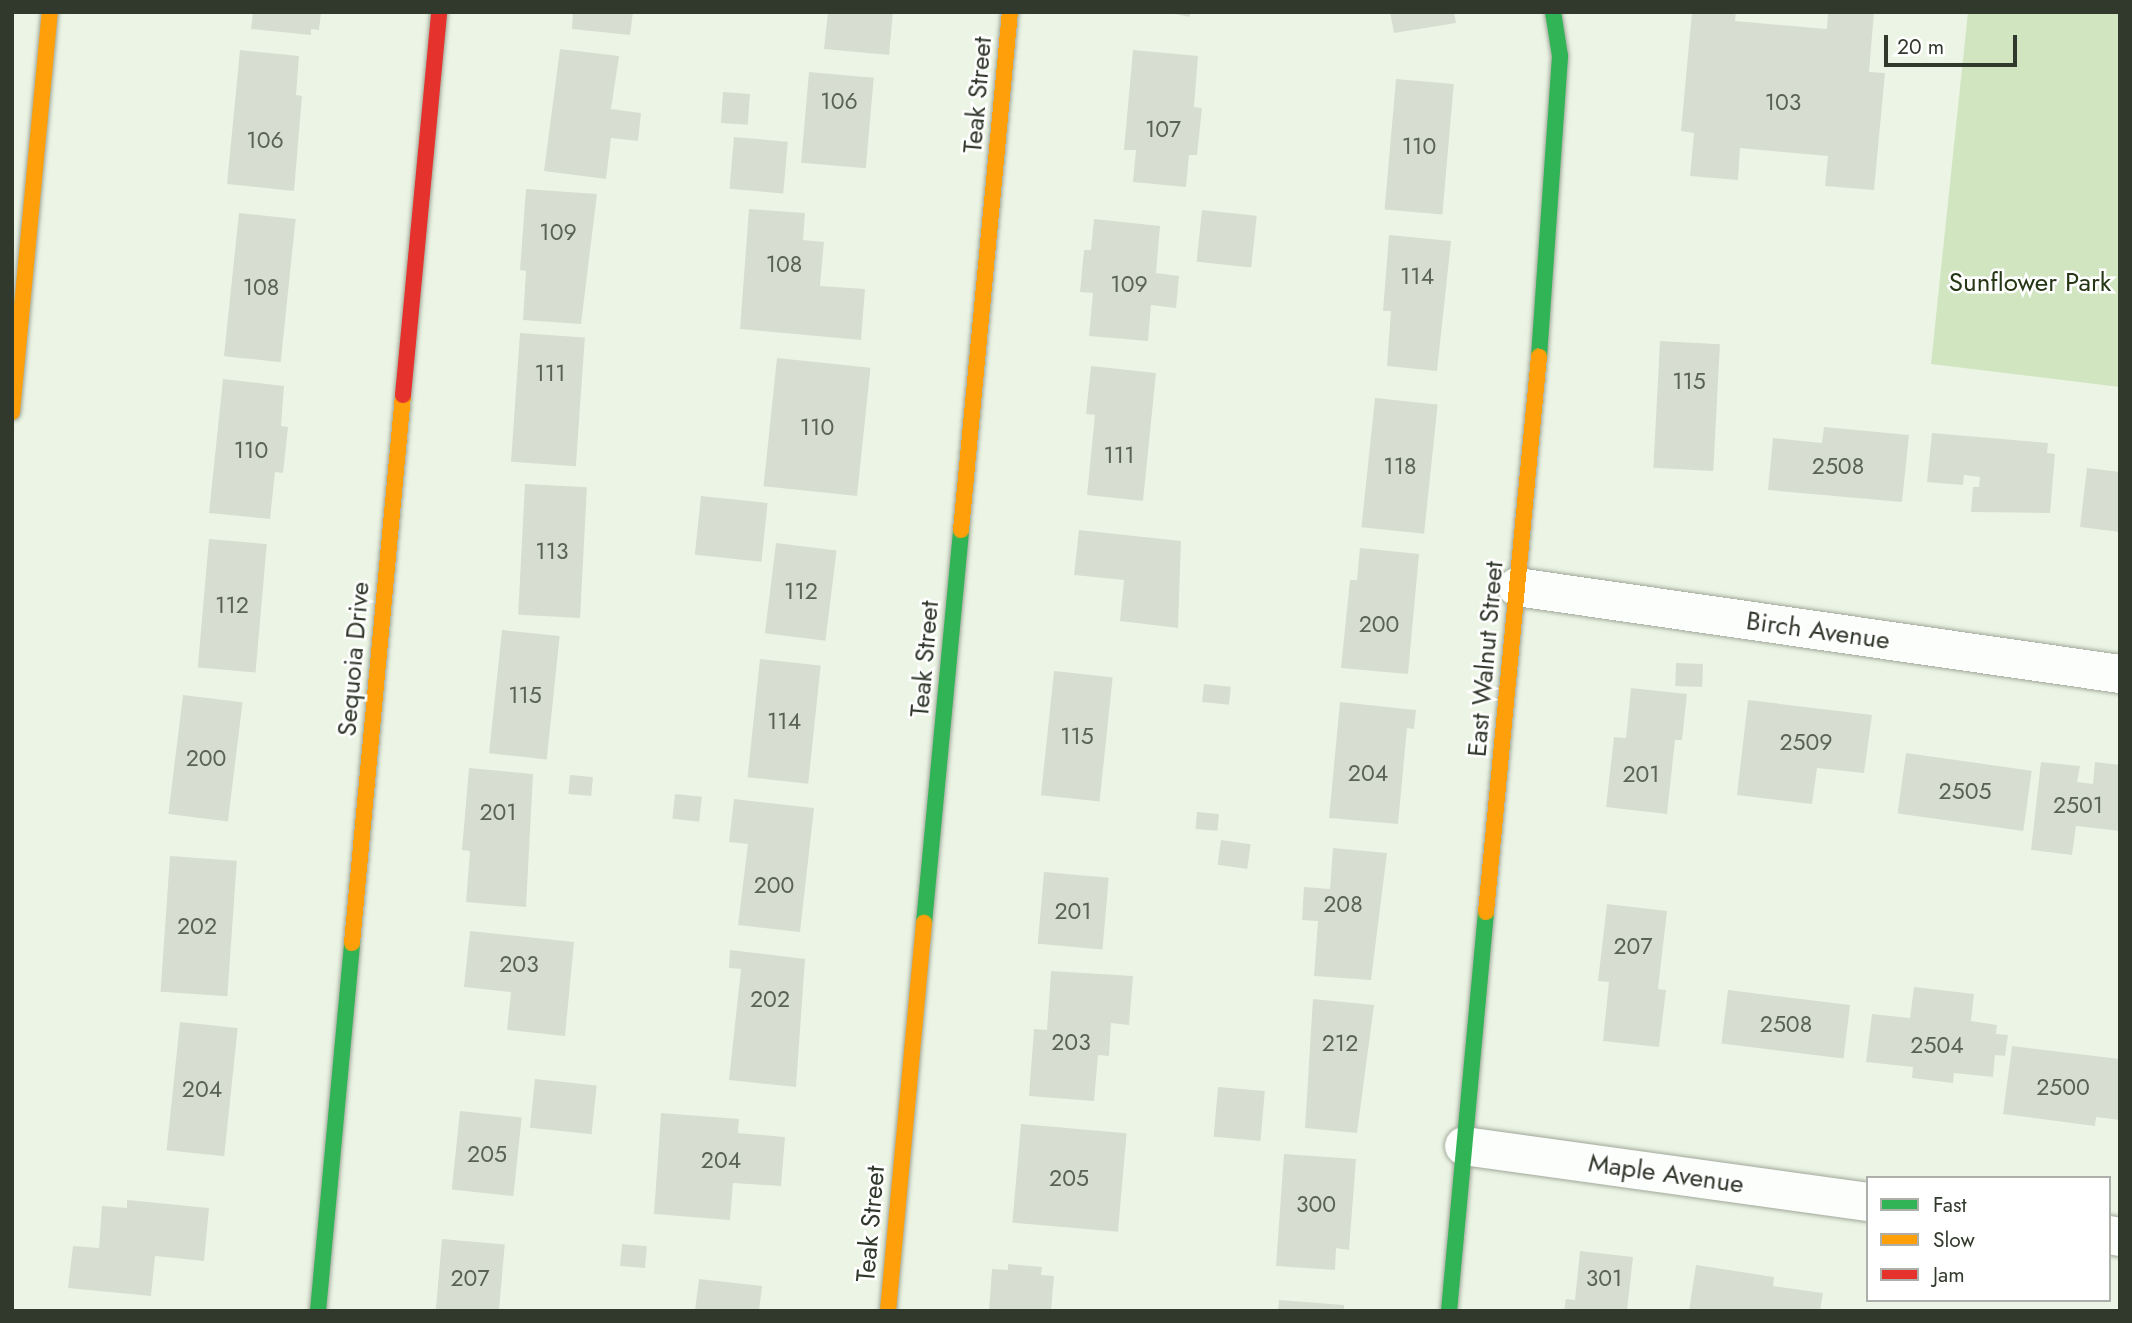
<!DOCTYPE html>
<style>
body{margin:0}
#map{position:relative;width:2132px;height:1323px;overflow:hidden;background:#ecf5e5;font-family:Jost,sans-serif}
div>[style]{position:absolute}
.green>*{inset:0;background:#d0e5c0}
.building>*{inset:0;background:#d7ded1;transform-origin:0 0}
.path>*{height:4.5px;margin-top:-2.25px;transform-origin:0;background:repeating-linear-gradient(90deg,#d5d7d3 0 5px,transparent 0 8.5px)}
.roads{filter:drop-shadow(0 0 2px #a0a79a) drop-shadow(0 0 2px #a0a79a)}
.street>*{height:38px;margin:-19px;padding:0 19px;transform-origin:19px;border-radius:19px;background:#fcfefb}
.fast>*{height:16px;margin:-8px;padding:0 8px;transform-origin:8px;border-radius:8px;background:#30b455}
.slow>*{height:16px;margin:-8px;padding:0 8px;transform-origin:8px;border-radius:8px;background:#ff9f0a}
.jam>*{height:16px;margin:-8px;padding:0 8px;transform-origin:8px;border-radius:8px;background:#e5322d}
span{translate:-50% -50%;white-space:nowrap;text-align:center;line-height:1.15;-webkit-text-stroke:5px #fff;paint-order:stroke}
.number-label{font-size:23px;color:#5a6255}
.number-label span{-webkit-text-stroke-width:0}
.street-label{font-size:26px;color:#31382c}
.park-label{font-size:26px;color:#253714}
.frame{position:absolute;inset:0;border:14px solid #31382c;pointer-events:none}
.legend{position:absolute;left:1866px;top:1176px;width:245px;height:126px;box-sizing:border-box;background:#fff;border:2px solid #adafab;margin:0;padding:9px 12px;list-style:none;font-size:21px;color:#31382c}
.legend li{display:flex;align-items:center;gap:14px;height:35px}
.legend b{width:35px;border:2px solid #adafab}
.scale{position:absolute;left:1884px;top:35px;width:133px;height:32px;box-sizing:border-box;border:4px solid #31382c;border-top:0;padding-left:9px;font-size:21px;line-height:24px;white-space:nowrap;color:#31382c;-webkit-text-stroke:5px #fff;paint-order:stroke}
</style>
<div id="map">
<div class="green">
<i style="clip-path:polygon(1968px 12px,2120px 12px,2120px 387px,1931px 364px)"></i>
</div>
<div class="building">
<i style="clip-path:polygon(253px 12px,321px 12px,319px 30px,311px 29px,311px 35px,251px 29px)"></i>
<i style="clip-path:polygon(573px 12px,633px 12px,630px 35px,572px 29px)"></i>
<i style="clip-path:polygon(828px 12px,893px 12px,889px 55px,824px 49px)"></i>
<i style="clip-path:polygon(1165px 12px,1190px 12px,1190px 17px)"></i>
<i style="clip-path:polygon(1390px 12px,1454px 12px,1456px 23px,1394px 33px)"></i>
<i style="clip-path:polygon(1692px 12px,1736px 12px,1735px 21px,1827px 29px,1828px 12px,1874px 12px,1869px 72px,1885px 73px,1874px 190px,1825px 186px,1828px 156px,1740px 148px,1738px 180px,1690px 176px,1694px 133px,1681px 131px)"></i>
<i style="clip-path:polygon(560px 49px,619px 56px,611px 109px,641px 113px,638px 141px,611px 138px,606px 179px,544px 171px)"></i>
<i style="clip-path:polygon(240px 50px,299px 56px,296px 95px,302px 96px,294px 191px,227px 184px)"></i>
<i style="clip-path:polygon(1133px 50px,1198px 56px,1194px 107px,1202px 108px,1197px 155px,1189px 155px,1186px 187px,1133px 182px,1136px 150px,1124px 150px)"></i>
<i style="left:809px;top:72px;width:65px;height:91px;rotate:5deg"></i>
<i style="left:1396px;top:79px;width:58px;height:131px;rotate:5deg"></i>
<i style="left:723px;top:92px;width:27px;height:31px;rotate:4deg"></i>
<i style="left:734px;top:137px;width:54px;height:52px;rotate:5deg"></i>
<i style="clip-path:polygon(526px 189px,597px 194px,581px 324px,523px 320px,526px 271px,520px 270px)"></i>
<i style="clip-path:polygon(749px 209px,805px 213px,803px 240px,824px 242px,820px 286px,865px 289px,861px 340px,740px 329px)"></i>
<i style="left:1202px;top:210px;width:55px;height:52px;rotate:6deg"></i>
<i style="left:239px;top:213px;width:57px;height:144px;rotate:6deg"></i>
<i style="clip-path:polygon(1094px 219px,1160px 226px,1156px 273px,1179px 276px,1176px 308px,1151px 305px,1148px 341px,1089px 336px,1093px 293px,1080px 292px,1084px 250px,1091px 250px)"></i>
<i style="clip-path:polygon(1389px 235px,1451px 241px,1437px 371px,1387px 366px,1391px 311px,1383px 311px)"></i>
<i style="left:520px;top:333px;width:65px;height:129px;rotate:4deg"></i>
<i style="left:1660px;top:341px;width:60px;height:127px;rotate:3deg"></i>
<i style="left:777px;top:358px;width:94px;height:129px;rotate:6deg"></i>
<i style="clip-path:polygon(1091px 366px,1156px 373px,1143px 501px,1087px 495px,1095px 415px,1086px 414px)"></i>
<i style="clip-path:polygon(223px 379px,284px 386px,281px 426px,288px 427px,283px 473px,275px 472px,270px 519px,209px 513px)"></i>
<i style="left:1375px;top:398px;width:63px;height:130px;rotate:6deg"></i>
<i style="clip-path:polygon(1824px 427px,1909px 435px,1902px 502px,1768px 490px,1773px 438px,1822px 443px)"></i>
<i style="clip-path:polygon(1932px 433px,2048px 443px,2047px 453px,2055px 454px,2050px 513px,1971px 512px,1973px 487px,1979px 487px,1980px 477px,1964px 475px,1963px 485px,1927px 482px)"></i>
<i style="clip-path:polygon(2087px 468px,2120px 472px,2120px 532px,2080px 527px)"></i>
<i style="left:525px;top:484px;width:62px;height:131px;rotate:3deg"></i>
<i style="left:701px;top:496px;width:67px;height:59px;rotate:6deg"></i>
<i style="clip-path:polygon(1079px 530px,1181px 541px,1178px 628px,1120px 621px,1124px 580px,1074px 575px)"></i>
<i style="left:209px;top:539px;width:58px;height:129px;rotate:5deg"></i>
<i style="left:776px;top:543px;width:61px;height:91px;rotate:7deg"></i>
<i style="clip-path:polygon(1360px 548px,1419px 554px,1408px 674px,1341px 668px,1350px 580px,1357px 580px)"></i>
<i style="left:502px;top:630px;width:58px;height:124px;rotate:6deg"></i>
<i style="left:760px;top:659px;width:61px;height:119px;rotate:6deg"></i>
<i style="left:1676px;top:663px;width:27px;height:23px;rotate:2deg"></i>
<i style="left:1054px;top:671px;width:59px;height:125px;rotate:6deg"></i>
<i style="left:1204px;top:684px;width:27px;height:18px;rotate:6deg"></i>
<i style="clip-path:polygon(1631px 688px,1687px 694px,1682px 740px,1675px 740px,1667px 814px,1606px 807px,1614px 737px,1626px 738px)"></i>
<i style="left:183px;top:695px;width:60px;height:120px;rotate:7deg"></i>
<i style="clip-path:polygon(1748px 700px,1872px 715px,1864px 773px,1817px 768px,1812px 804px,1737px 795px)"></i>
<i style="clip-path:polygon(1340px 702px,1416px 710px,1414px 729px,1407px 728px,1398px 824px,1329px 818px)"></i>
<i style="left:1906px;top:753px;width:127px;height:61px;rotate:8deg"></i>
<i style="clip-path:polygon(2041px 762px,2080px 766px,2077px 782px,2093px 784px,2095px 762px,2120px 765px,2120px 831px,2076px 826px,2072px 855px,2031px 850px)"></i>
<i style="clip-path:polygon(469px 768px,533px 774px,526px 907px,466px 902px,470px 851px,462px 850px)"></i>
<i style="left:570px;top:775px;width:23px;height:19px;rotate:5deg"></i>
<i style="left:675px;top:794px;width:27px;height:25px;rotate:6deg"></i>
<i style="clip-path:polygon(734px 799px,814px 808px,800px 932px,738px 925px,748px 844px,729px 842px)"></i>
<i style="left:1197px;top:812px;width:22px;height:17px;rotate:5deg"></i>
<i style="left:1221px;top:840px;width:30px;height:25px;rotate:8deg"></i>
<i style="clip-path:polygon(1333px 848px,1387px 853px,1371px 980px,1314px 976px,1318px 921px,1302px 920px,1304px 887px,1330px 889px)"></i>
<i style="left:170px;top:856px;width:67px;height:136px;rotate:4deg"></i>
<i style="left:1044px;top:872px;width:65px;height:72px;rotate:5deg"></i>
<i style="clip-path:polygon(1607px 904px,1667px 911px,1658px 989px,1666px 990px,1659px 1047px,1603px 1041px,1609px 982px,1598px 981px)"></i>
<i style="clip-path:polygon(470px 931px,574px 942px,565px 1036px,507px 1030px,511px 992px,464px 987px)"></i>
<i style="clip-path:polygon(730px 950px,805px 959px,796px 1087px,729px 1080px,741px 969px,729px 968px)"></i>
<i style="clip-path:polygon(1051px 971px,1133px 976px,1129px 1025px,1111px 1023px,1109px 1056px,1098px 1055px,1094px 1101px,1029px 1096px,1034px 1029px,1047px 1030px)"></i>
<i style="clip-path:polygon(1914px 987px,1974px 994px,1971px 1021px,1997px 1025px,1996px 1034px,2008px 1035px,2005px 1056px,1995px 1055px,1993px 1077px,1954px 1073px,1953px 1083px,1912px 1078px,1913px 1067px,1866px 1062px,1872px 1014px,1910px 1018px)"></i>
<i style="left:1728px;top:990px;width:123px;height:54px;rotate:7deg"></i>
<i style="clip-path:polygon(1313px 999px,1374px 1005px,1357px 1133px,1305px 1128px)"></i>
<i style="left:180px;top:1022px;width:58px;height:129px;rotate:6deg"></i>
<i style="clip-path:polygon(2012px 1046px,2120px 1059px,2120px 1120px,2096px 1117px,2095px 1126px,2003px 1114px)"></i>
<i style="left:535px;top:1079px;width:62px;height:49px;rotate:6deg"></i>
<i style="left:1218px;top:1087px;width:47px;height:50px;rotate:5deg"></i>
<i style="left:460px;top:1111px;width:62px;height:79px;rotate:6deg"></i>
<i style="clip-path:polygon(661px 1113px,739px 1119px,738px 1133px,785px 1137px,781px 1186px,733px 1183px,730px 1220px,654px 1214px)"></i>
<i style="left:1021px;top:1124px;width:106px;height:99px;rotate:5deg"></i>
<i style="clip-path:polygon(1284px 1154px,1356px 1159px,1349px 1250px,1336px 1248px,1335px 1270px,1276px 1266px)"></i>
<i style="clip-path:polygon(127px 1200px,209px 1208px,204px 1261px,155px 1256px,151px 1296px,68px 1288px,73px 1246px,99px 1248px,102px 1206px,127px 1208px)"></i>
<i style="left:442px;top:1239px;width:63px;height:72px;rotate:5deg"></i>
<i style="left:622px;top:1244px;width:25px;height:22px;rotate:5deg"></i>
<i style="clip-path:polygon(1580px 1251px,1633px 1257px,1627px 1311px,1564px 1311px,1566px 1299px,1575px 1300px)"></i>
<i style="clip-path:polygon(1008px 1264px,1042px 1267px,1041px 1275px,1054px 1276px,1051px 1311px,989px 1311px,992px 1269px,1008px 1270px)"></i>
<i style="clip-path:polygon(1696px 1265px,1774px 1277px,1773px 1286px,1823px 1293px,1820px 1311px,1689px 1311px)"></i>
<i style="clip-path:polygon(699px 1279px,762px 1286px,759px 1311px,695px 1311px)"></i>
<i style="clip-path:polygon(1279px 1300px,1344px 1305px,1344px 1311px,1278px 1311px)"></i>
</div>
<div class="path">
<i style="left:2119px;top:184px;width:1px;rotate:-45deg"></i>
</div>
<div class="roads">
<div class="street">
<i style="left:1517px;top:587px;width:609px;rotate:8.21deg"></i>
<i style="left:1464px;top:1146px;width:408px;rotate:7.9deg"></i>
<i style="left:2109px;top:1235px;width:11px;rotate:10deg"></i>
</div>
<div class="fast">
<i style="left:1539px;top:357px;width:302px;rotate:-86deg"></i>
<i style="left:1560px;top:56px;width:45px;rotate:-99deg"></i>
<i style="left:924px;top:923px;width:395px;rotate:-84.6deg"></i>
<i style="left:318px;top:1311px;width:370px;rotate:-84.7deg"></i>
<i style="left:1449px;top:1311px;width:401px;rotate:-84.7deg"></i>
</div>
<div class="slow">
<i style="left:12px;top:412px;width:402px;rotate:-84.6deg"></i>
<i style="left:961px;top:530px;width:520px;rotate:-84.6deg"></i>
<i style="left:1486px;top:912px;width:558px;rotate:-84.55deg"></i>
<i style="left:352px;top:943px;width:550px;rotate:-84.68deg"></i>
<i style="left:888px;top:1311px;width:390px;rotate:-84.7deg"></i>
</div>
<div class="jam">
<i style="left:403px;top:395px;width:385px;rotate:-84.6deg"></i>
</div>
</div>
<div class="number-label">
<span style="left:839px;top:101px">106</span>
<span style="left:1783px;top:102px">103</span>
<span style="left:1163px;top:129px">107</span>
<span style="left:265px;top:140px">106</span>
<span style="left:1419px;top:146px">110</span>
<span style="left:558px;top:232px">109</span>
<span style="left:784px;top:264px">108</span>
<span style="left:1417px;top:276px">114</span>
<span style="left:1129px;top:284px">109</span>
<span style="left:261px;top:287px">108</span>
<span style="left:550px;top:373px">111</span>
<span style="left:1689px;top:381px">115</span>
<span style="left:817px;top:427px">110</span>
<span style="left:251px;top:450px">110</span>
<span style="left:1119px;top:455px">111</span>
<span style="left:1400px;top:466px">118</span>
<span style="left:1838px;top:466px">2508</span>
<span style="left:552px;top:551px">113</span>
<span style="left:801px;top:591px">112</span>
<span style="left:232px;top:605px">112</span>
<span style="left:1379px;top:624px">200</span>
<span style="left:525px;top:695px">115</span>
<span style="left:784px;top:721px">114</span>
<span style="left:1077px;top:736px">115</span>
<span style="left:1806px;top:742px">2509</span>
<span style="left:206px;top:758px">200</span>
<span style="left:1368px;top:773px">204</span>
<span style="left:1641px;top:774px">201</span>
<span style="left:1965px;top:791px">2505</span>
<span style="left:2078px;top:805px">2501</span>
<span style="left:498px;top:812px">201</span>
<span style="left:774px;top:885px">200</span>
<span style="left:1343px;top:904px">208</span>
<span style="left:1073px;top:911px">201</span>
<span style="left:197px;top:926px">202</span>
<span style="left:1633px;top:946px">207</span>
<span style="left:519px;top:964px">203</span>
<span style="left:770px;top:999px">202</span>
<span style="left:1786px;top:1024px">2508</span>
<span style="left:1071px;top:1042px">203</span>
<span style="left:1340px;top:1043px">212</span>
<span style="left:1937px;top:1045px">2504</span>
<span style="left:2063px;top:1087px">2500</span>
<span style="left:202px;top:1089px">204</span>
<span style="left:487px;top:1154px">205</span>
<span style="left:721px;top:1160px">204</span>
<span style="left:1069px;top:1178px">205</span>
<span style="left:1316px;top:1204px">300</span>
<span style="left:470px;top:1278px">207</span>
<span style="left:1604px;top:1278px">301</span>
</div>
<div class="street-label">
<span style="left:978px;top:95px;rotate:-85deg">Teak Street</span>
<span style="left:1818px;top:631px;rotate:8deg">Birch Avenue</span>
<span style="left:354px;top:659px;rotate:-85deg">Sequoia Drive</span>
<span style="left:925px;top:659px;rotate:-85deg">Teak Street</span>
<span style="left:1486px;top:659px;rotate:-85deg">East Walnut Street</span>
<span style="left:1666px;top:1174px;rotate:8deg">Maple Avenue</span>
<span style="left:871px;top:1224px;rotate:-85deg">Teak Street</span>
</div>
<div class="park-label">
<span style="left:2030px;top:283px">Sunflower Park</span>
</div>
<div class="frame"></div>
<ul class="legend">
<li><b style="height:9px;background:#30b455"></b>Fast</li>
<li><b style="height:9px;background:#ff9f0a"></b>Slow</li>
<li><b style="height:9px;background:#e5322d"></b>Jam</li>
</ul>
<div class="scale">20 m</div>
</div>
